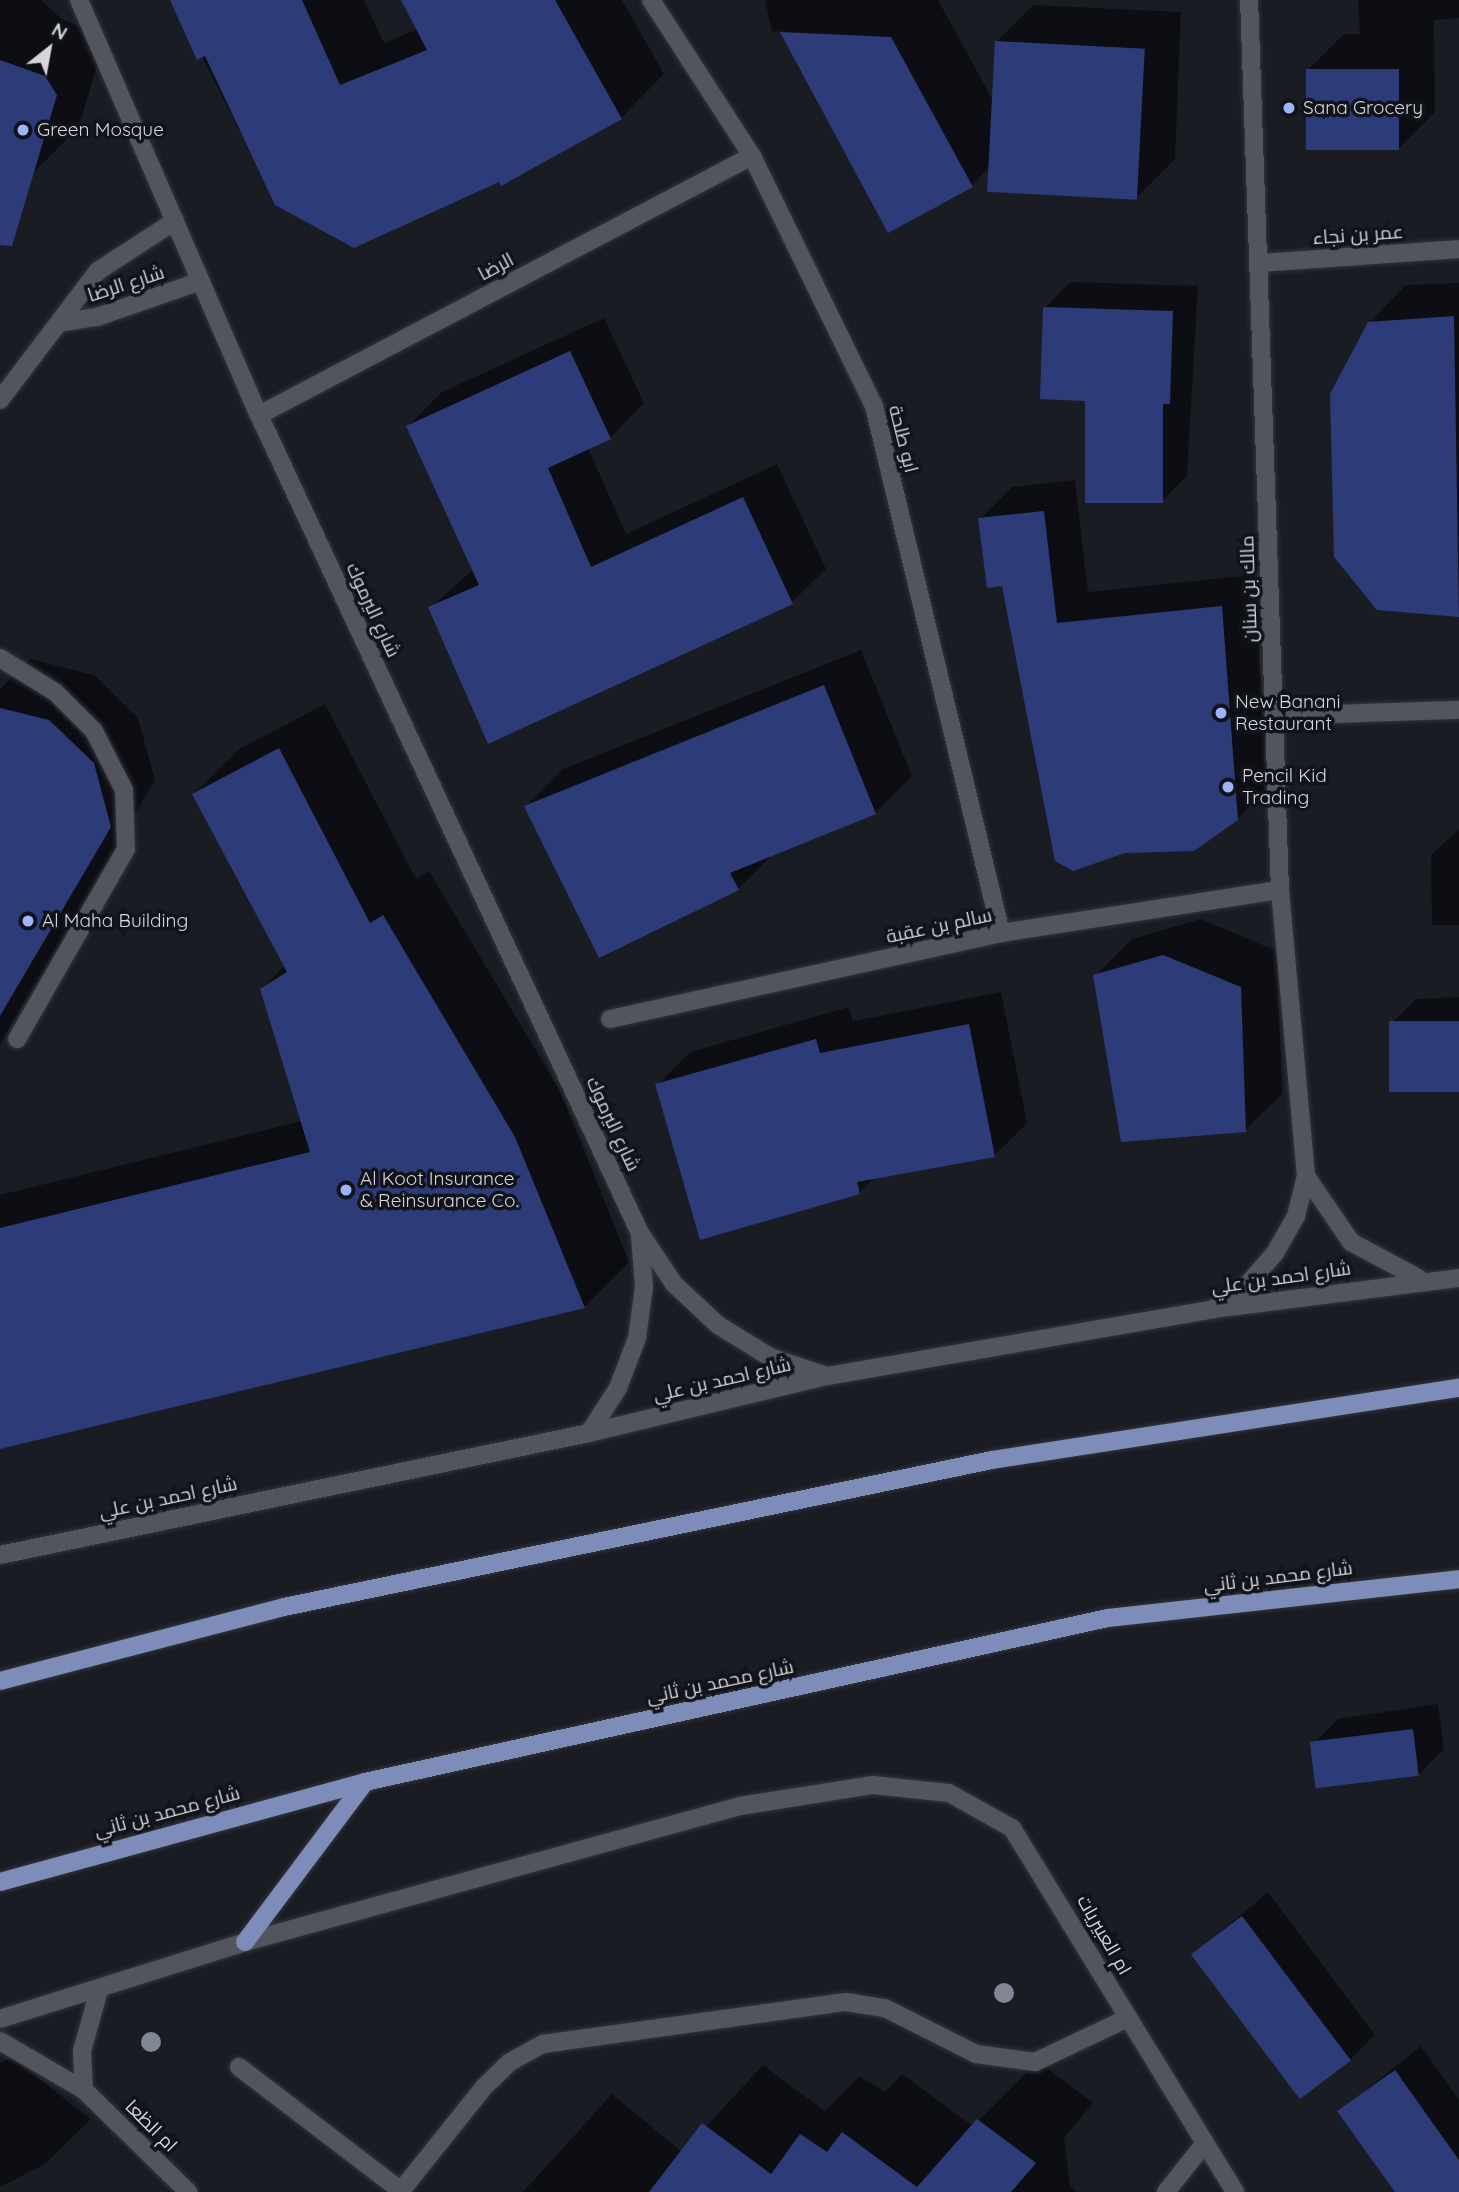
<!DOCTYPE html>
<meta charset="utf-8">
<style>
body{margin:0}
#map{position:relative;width:1459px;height:2192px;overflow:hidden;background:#1a1c24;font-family:Quicksand,Cairo,sans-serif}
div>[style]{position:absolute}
.shadow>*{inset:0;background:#0007}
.building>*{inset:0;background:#2d3c79;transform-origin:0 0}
.roads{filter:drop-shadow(0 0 2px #33353a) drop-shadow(0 0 2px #33353a)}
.minor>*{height:18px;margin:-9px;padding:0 9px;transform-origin:9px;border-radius:9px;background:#52555e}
.major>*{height:18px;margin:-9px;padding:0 9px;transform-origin:9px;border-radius:9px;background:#7e8cb9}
.trees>*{width:20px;height:20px;margin:-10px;border-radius:50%;background:#828795}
.dots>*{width:19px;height:19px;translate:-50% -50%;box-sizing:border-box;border:4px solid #11131a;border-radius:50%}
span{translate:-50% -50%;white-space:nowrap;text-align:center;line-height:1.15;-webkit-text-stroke:7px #11131a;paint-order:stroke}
.poi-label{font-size:19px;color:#d4d6db}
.left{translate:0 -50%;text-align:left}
.street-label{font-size:19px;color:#d4d6db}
.north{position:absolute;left:14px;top:14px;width:70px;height:70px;-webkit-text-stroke:5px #11131a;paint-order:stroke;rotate:31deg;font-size:19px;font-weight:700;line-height:28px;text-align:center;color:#d4d6db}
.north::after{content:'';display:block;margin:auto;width:24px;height:32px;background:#d4d6db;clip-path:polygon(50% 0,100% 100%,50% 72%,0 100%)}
</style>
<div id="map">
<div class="shadow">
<i style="clip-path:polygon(0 0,41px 0,63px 20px,91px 30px,102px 48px,79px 127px,33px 173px,0 162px)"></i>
<i style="clip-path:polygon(174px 0,364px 0,384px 43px,418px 29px,403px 0,622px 0,664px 74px,621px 118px,500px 180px,276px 204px)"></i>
<i style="clip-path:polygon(765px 0,938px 0,994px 102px,996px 42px,1033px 5px,1181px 12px,1175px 159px,1138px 196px,991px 165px,972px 185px,889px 230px,781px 31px,772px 32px)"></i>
<i style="clip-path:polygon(1358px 0,1459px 0,1459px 18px,1434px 20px,1435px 112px,1399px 148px,1308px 70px,1344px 34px,1360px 34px)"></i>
<i style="clip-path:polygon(1070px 282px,1198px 286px,1187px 476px,1162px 501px,1087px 399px,1045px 308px)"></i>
<i style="clip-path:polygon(1459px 283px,1459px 615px,1377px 608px,1369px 323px,1406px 285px)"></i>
<i style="clip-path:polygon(604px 318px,644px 403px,610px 438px,588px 448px,626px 534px,777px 464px,826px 569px,791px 603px,430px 608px,474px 569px,408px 426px,442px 392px)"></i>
<i style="clip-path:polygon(1075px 480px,1088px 592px,1253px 575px,1269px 787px,1237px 819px,1004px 584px,980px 519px,1012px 487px)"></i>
<i style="clip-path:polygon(861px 650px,912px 776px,875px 813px,773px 854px,738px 889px,526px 806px,563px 769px)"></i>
<i style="clip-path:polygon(30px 659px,94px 675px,138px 718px,155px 780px,0 1045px,0 689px)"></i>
<i style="clip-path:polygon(325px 704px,416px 879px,429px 871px,560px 1091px,629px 1262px,584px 1307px,0 1447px,0 1195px,302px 1121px,262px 989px,285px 965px,194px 794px,239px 749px)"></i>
<i style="clip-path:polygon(1459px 829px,1459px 925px,1432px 925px,1431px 855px)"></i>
<i style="clip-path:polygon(1201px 919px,1277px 951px,1282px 1094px,1245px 1130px,1095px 976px,1132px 939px)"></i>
<i style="clip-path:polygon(1001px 992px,1027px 1123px,994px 1156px,875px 1177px,859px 1193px,657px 1085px,690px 1052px,849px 1007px,853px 1021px)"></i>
<i style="clip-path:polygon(1459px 997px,1459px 1089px,1390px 1025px,1416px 999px)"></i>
<i style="clip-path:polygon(1438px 1704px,1444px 1749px,1419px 1774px,1312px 1745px,1338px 1719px)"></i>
<i style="clip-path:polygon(1268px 1892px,1375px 2035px,1350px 2060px,1193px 1955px)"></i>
<i style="clip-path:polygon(1421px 2046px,1459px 2100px,1459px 2192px,1397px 2192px,1340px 2111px)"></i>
<i style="clip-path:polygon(12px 2058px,91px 2119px,45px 2164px,0 2187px,0 2063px)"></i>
<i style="clip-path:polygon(1038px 2061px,1093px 2103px,1064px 2138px,1070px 2186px,1077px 2192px,523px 2192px,612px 2094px,682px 2152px,763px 2065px,825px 2111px,860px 2076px,885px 2092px,902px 2074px,973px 2126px)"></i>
</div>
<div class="building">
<i style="clip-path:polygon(170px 0,302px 0,340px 85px,427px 50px,401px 0,555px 0,622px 119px,501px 186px,499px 182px,354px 248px,275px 205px,205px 56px,197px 60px)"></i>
<i style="clip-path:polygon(780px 32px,891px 37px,973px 187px,888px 233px)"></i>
<i style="left:995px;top:41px;width:150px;height:151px;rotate:3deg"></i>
<i style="clip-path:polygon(0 60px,45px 76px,57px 95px,12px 246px,0 245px)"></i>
<i style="left:1306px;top:69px;width:93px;height:81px"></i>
<i style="clip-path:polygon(1043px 307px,1173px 311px,1170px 404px,1163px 404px,1163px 503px,1085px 503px,1085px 401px,1040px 399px)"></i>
<i style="clip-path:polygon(1454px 316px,1459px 617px,1377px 610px,1334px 557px,1330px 394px,1368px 322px)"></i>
<i style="clip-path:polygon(570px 351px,611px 439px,548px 468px,591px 567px,743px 497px,793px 604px,488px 744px,428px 607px,479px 585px,406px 426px)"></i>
<i style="clip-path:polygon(1044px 511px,1057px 623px,1222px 606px,1238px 820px,1194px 851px,1125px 853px,1073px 871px,1055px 861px,1002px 586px,987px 588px,978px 518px)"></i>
<i style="clip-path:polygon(824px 685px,876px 814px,730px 873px,739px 890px,599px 958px,524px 806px)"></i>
<i style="clip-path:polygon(0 708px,49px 720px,94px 763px,111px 827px,0 1016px)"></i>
<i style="clip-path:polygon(279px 748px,370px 923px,383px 915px,515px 1137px,585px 1308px,0 1449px,0 1228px,310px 1152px,260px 989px,287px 972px,192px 794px)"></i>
<i style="clip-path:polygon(1163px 955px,1241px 987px,1246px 1132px,1121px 1142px,1093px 975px)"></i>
<i style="left:1459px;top:1021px;width:71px;height:70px;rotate:90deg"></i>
<i style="clip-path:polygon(969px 1024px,995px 1157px,857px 1182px,860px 1194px,700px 1240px,655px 1084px,816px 1039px,820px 1053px)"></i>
<i style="left:1413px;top:1729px;width:47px;height:104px;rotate:83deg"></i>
<i style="left:1242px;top:1916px;width:181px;height:64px;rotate:53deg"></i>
<i style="clip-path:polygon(1395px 2070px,1459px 2160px,1459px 2192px,1395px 2192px,1337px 2111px)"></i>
<i style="clip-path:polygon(977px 2119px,1036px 2163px,1011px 2192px,649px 2192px,702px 2123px,771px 2174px,800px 2134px,827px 2152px,842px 2132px,917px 2187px)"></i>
</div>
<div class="roads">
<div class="minor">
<i style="left:79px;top:0;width:452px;rotate:66.6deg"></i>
<i style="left:259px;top:415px;width:902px;rotate:65.03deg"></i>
<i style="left:640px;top:1233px;width:61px;rotate:56.3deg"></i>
<i style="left:674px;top:1284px;width:60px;rotate:43deg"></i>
<i style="left:718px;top:1325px;width:61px;rotate:31.6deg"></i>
<i style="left:770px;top:1357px;width:60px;rotate:18.4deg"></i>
<i style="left:651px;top:0;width:186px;rotate:57.1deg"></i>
<i style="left:752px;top:156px;width:278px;rotate:64deg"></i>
<i style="left:874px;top:406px;width:542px;rotate:76.45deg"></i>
<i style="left:1260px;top:263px;width:199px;rotate:-4deg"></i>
<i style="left:64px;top:322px;width:33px;rotate:-9deg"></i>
<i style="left:97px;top:317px;width:110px;rotate:-19.1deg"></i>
<i style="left:0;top:400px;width:162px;rotate:-52.8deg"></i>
<i style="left:98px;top:271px;width:92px;rotate:-33deg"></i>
<i style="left:259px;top:415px;width:557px;rotate:-27.72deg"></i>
<i style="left:0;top:658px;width:65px;rotate:31.7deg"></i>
<i style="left:55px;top:692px;width:55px;rotate:45deg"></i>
<i style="left:94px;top:731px;width:66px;rotate:63deg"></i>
<i style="left:124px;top:790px;width:59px;rotate:88.1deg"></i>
<i style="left:126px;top:849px;width:219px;rotate:119.8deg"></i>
<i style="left:1274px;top:716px;width:185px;rotate:-1.9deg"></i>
<i style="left:610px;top:1019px;width:400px;rotate:-12.4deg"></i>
<i style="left:1001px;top:933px;width:282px;rotate:-8.8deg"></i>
<i style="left:1306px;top:1176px;width:80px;rotate:55.7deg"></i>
<i style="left:1351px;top:1242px;width:76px;rotate:28.2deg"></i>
<i style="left:1217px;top:1306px;width:38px;rotate:-35deg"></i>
<i style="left:1248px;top:1284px;width:41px;rotate:-48.9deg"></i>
<i style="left:1275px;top:1253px;width:43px;rotate:-60.4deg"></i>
<i style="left:1296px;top:1216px;width:41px;rotate:-76deg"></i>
<i style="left:1306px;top:1176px;width:287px;rotate:-95.2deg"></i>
<i style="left:1280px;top:890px;width:891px;rotate:-91.99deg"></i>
<i style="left:589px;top:1433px;width:54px;rotate:-57.2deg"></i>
<i style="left:618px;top:1388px;width:53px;rotate:-69.2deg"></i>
<i style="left:637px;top:1338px;width:51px;rotate:-82.2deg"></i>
<i style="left:644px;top:1287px;width:51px;rotate:-94.5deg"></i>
<i style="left:0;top:1555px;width:602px;rotate:-11.7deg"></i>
<i style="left:589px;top:1433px;width:245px;rotate:-13.5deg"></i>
<i style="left:827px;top:1376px;width:393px;rotate:-9.8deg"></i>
<i style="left:1214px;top:1309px;width:247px;rotate:-7.2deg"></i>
<i style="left:0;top:2019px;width:257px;rotate:-17.4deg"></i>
<i style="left:245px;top:1942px;width:513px;rotate:-15.36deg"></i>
<i style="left:740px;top:1806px;width:135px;rotate:-9deg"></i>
<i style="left:873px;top:1785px;width:76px;rotate:6deg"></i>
<i style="left:949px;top:1793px;width:72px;rotate:29.1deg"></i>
<i style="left:1012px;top:1828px;width:427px;rotate:58.5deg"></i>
<i style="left:0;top:2041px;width:97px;rotate:30.3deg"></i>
<i style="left:84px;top:2090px;width:146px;rotate:44.4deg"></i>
<i style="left:239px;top:2067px;width:204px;rotate:37.4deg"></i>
<i style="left:84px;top:2090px;width:39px;rotate:-93deg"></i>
<i style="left:82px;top:2051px;width:63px;rotate:-74.4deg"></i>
<i style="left:400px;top:2192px;width:134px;rotate:-51.3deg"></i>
<i style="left:484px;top:2087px;width:36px;rotate:-44deg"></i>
<i style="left:510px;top:2062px;width:38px;rotate:-29deg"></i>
<i style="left:543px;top:2044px;width:306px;rotate:-7.9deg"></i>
<i style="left:846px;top:2002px;width:39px;rotate:9deg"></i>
<i style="left:885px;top:2008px;width:102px;rotate:26.8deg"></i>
<i style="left:976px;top:2054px;width:60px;rotate:7.7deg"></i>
<i style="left:1035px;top:2062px;width:103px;rotate:-25.3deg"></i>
<i style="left:1166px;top:2192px;width:63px;rotate:-51.5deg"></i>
</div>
<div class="major">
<i style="left:0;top:1681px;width:293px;rotate:-14.6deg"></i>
<i style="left:284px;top:1607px;width:723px;rotate:-11.73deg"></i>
<i style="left:992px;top:1460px;width:473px;rotate:-8.8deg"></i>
<i style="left:0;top:1882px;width:378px;rotate:-15.3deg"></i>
<i style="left:365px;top:1782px;width:761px;rotate:-12.45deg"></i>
<i style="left:1108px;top:1618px;width:353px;rotate:-6.3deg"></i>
<i style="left:245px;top:1942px;width:200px;rotate:-53.1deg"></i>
</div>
</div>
<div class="trees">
<i style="left:1004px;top:1993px"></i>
<i style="left:151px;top:2042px"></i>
</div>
<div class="dots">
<i style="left:1289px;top:108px;background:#9db4fd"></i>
<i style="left:23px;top:130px;background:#9db4fd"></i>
<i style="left:1221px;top:713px;background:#9db4fd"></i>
<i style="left:1228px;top:787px;background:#9db4fd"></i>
<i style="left:28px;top:921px;background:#9db4fd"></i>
<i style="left:346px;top:1190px;background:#9db4fd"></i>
</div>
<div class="poi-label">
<span class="left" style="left:1303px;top:108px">Sana Grocery</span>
<span class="left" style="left:37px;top:130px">Green Mosque</span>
<span class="left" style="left:1235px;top:713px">New Banani<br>Restaurant</span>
<span class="left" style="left:1242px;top:787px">Pencil Kid<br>Trading</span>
<span class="left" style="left:42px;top:921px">Al Maha Building</span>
<span class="left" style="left:360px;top:1190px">Al Koot Insurance<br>&amp; Reinsurance Co.</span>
</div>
<div class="street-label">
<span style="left:1358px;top:235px;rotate:-4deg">عمر بن نجاء</span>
<span style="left:496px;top:267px;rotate:-28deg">الرضا</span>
<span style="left:126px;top:284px;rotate:-18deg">شارع الرضا</span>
<span style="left:903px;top:439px;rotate:76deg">ابو طلحة</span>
<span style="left:1249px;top:589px;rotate:-92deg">مالك بن سنان</span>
<span style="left:373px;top:610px;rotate:65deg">شارع اليرموك</span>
<span style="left:939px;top:926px;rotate:-12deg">سالم بن عقبة</span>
<span style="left:613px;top:1124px;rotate:65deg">شارع اليرموك</span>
<span style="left:1281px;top:1278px;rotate:-8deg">شارع احمد بن علي</span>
<span style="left:722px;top:1380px;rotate:-13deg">شارع احمد بن علي</span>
<span style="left:168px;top:1498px;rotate:-12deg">شارع احمد بن علي</span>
<span style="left:1278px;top:1577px;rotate:-7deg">شارع محمد بن ثاني</span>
<span style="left:720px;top:1682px;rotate:-12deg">شارع محمد بن ثاني</span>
<span style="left:167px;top:1812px;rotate:-15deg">شارع محمد بن ثاني</span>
<span style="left:1104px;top:1935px;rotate:60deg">ام العبيريات</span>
<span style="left:151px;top:2126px;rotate:45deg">ام الظعا</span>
</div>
<div class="north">N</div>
</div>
